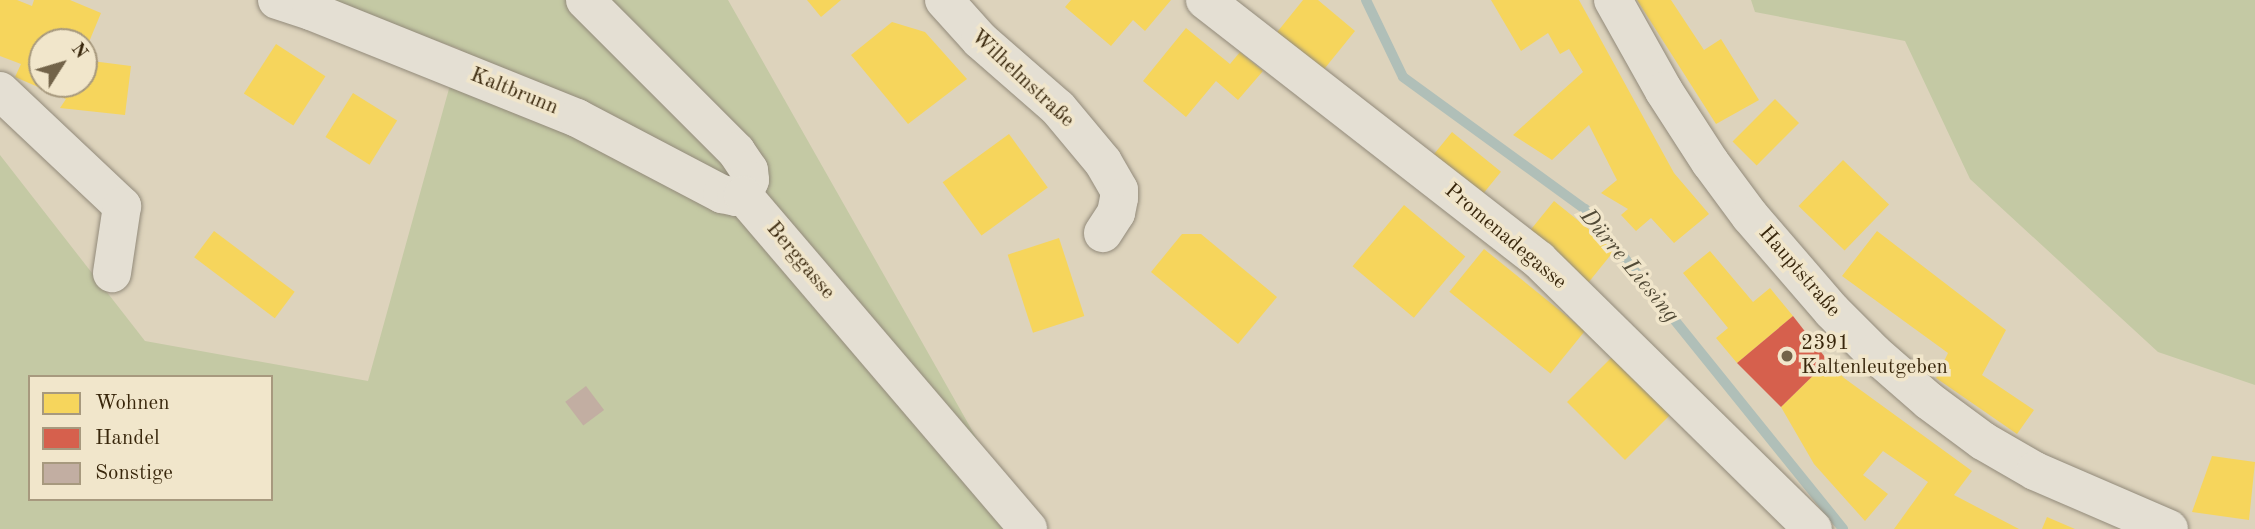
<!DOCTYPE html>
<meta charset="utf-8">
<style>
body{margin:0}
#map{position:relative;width:2255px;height:529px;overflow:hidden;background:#ddd3bc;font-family:"Old Standard TT",serif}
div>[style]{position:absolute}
.green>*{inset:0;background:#c4c9a4}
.homes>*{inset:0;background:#f6d55c;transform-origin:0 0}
.shops>*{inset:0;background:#d6604d}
.stream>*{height:10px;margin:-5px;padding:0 5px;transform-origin:5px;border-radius:5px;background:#b0bfb8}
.building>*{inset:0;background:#c2aea2;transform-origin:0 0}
.roads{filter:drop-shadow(0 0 2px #928a7a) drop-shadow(0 0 2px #928a7a)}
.street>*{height:38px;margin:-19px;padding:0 19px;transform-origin:19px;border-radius:19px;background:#e4dfd3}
.secondary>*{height:38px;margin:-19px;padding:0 19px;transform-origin:19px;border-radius:19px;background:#e4dfd3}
.dots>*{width:19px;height:19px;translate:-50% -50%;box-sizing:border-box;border:4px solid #f1e6cb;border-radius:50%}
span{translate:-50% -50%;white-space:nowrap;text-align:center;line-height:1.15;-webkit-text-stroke:7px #f1e6cb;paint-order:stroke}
.street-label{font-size:21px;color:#38260b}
.poi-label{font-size:21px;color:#38260b}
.left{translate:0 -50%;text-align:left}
.water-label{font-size:23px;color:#514a36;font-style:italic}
.legend{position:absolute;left:28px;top:375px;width:245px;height:126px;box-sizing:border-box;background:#f1e6cb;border:2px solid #a7997e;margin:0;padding:9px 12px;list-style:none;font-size:21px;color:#38260b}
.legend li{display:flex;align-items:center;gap:14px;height:35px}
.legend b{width:35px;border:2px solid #a7997e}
.north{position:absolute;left:28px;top:28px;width:70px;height:70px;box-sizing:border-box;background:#f1e6cb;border:2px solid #a7997e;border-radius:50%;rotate:53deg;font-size:19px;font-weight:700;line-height:28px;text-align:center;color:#38260b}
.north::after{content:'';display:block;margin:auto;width:24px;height:32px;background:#726349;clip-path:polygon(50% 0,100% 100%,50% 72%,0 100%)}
</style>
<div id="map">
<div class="green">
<i style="clip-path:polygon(evenodd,320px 0,728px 0,1028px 529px,0 529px,0 155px,145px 341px,368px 381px,460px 49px,320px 0,30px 377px,271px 377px,271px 499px,30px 499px,30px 377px)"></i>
<i style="clip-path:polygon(1751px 0,2255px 0,2255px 385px,2158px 352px,1970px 179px,1905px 41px,1755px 12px)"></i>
</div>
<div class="homes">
<i style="clip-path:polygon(0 0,17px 0,32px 6px,34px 0,70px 0,101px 13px,84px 54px,84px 42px,42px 42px,42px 84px,84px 84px,84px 60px,131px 66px,125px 115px,60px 108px,66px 99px,15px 77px,21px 64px,0 56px)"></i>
<i style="clip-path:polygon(807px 0,841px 0,821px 17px)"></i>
<i style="clip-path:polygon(1071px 0,1171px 0,1145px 31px,1133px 20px,1111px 46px,1065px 7px)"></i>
<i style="clip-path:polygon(1303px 0,1318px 0,1355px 31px,1321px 73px,1274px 36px)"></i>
<i style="clip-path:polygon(1491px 0,1579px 0,1674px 173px,1709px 214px,1674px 243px,1651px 218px,1636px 231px,1621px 215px,1628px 209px,1601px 193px,1617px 180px,1589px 125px,1552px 160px,1513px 135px,1583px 72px,1569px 49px,1560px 54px,1548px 33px,1521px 51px)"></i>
<i style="clip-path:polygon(1637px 0,1671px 0,1704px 50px,1721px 39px,1759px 100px,1716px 124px)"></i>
<i style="clip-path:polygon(892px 22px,925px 32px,967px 79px,908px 124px,851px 55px)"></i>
<i style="clip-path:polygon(1186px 28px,1230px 64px,1240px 52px,1263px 71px,1238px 100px,1216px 81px,1186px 117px,1143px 81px)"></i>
<i style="left:276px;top:44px;width:59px;height:59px;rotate:33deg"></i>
<i style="left:353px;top:93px;width:52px;height:52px;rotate:32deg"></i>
<i style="left:1775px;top:99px;width:34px;height:60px;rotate:45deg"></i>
<i style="left:1452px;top:132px;width:63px;height:32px;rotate:39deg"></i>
<i style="left:1009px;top:134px;width:66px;height:82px;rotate:54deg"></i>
<i style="left:1843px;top:160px;width:64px;height:64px;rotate:44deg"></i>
<i style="left:1554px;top:201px;width:78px;height:48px;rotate:39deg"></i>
<i style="left:1404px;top:205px;width:80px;height:80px;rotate:40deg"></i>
<i style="left:214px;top:231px;width:101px;height:33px;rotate:37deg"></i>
<i style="clip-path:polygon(1877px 231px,2006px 330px,1982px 375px,2034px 410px,2017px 434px,1936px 378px,1948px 353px,1842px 276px)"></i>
<i style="clip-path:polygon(1182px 234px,1201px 234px,1277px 297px,1238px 344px,1151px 272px)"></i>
<i style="left:1059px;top:238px;width:82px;height:54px;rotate:72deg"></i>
<i style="left:1484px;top:249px;width:130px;height:55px;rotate:39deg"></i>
<i style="clip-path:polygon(1710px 251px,1753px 302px,1770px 288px,1793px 316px,1737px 363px,1716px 338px,1728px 328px,1683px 273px)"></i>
<i style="left:1613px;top:356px;width:82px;height:65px;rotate:45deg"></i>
<i style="clip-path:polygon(1828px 361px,1844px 378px,1972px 471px,1954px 495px,2019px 529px,1894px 529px,1928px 482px,1883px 451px,1863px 475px,1888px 494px,1865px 521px,1814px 464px,1781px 407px)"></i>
<i style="clip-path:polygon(2212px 456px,2255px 462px,2249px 520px,2192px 512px)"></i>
<i style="clip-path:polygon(2047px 517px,2075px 529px,2042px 529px)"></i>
</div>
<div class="shops">
<i style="clip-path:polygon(1793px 316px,1828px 361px,1781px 407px,1737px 363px)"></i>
</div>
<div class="stream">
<i style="left:1366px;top:0;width:85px;rotate:64.3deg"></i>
<i style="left:1403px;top:77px;width:225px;rotate:36deg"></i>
<i style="left:1585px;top:209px;width:411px;rotate:51.1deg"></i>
</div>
<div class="building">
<i style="left:586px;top:386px;width:30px;height:26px;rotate:53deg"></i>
</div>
<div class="roads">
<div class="street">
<i style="left:277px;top:0;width:36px;rotate:18deg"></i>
<i style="left:311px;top:11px;width:287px;rotate:21.9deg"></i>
<i style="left:577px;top:118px;width:164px;rotate:27.7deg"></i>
<i style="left:722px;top:194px;width:14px;rotate:12deg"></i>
<i style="left:736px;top:197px;width:7px;rotate:-16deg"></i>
<i style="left:585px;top:0;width:214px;rotate:45deg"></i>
<i style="left:736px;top:151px;width:23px;rotate:56deg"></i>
<i style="left:749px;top:170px;width:10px;rotate:84deg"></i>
<i style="left:750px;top:180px;width:17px;rotate:115deg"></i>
<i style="left:743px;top:195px;width:439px;rotate:49.5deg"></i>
<i style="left:944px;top:0;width:54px;rotate:48deg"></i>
<i style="left:980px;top:40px;width:103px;rotate:41.1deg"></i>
<i style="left:1058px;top:108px;width:70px;rotate:50.2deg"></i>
<i style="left:1103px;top:162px;width:32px;rotate:60deg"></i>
<i style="left:1119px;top:190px;width:8px;rotate:90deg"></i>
<i style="left:1119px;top:198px;width:15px;rotate:101deg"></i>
<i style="left:1116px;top:213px;width:24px;rotate:123deg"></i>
<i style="left:1205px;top:0;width:423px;rotate:37.9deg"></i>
<i style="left:1539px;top:260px;width:384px;rotate:44.5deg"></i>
<i style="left:0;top:91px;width:168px;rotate:43.3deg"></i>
<i style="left:122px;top:206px;width:68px;rotate:98.5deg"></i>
</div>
<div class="secondary">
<i style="left:1613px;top:0;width:104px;rotate:60.7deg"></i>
<i style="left:1664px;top:91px;width:85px;rotate:57.1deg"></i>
<i style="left:1710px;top:162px;width:67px;rotate:53.5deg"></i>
<i style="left:1750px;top:216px;width:125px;rotate:49.2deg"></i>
<i style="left:1832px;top:311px;width:59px;rotate:45deg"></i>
<i style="left:1874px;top:353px;width:73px;rotate:41.1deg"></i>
<i style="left:1929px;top:401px;width:67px;rotate:36.5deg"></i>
<i style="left:1983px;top:441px;width:60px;rotate:30deg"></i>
<i style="left:2035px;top:471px;width:146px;rotate:23.4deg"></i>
</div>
</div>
<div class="dots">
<i style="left:1787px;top:356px;background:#726349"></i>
</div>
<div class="street-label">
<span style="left:1022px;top:79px;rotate:43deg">Wilhelmstraße</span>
<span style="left:514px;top:92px;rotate:22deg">Kaltbrunn</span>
<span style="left:1505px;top:237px;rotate:40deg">Promenadegasse</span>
<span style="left:800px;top:261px;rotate:50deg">Berggasse</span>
<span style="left:1799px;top:272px;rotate:49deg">Hauptstraße</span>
</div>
<div class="poi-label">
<span class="left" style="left:1801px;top:356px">2391<br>Kaltenleutgeben</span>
</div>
<div class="water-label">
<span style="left:1629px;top:266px;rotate:50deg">Dürre Liesing</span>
</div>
<ul class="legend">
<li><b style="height:19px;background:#f6d55c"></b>Wohnen</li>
<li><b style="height:19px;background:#d6604d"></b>Handel</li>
<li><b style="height:19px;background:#c2aea2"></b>Sonstige</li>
</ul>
<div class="north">N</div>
</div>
